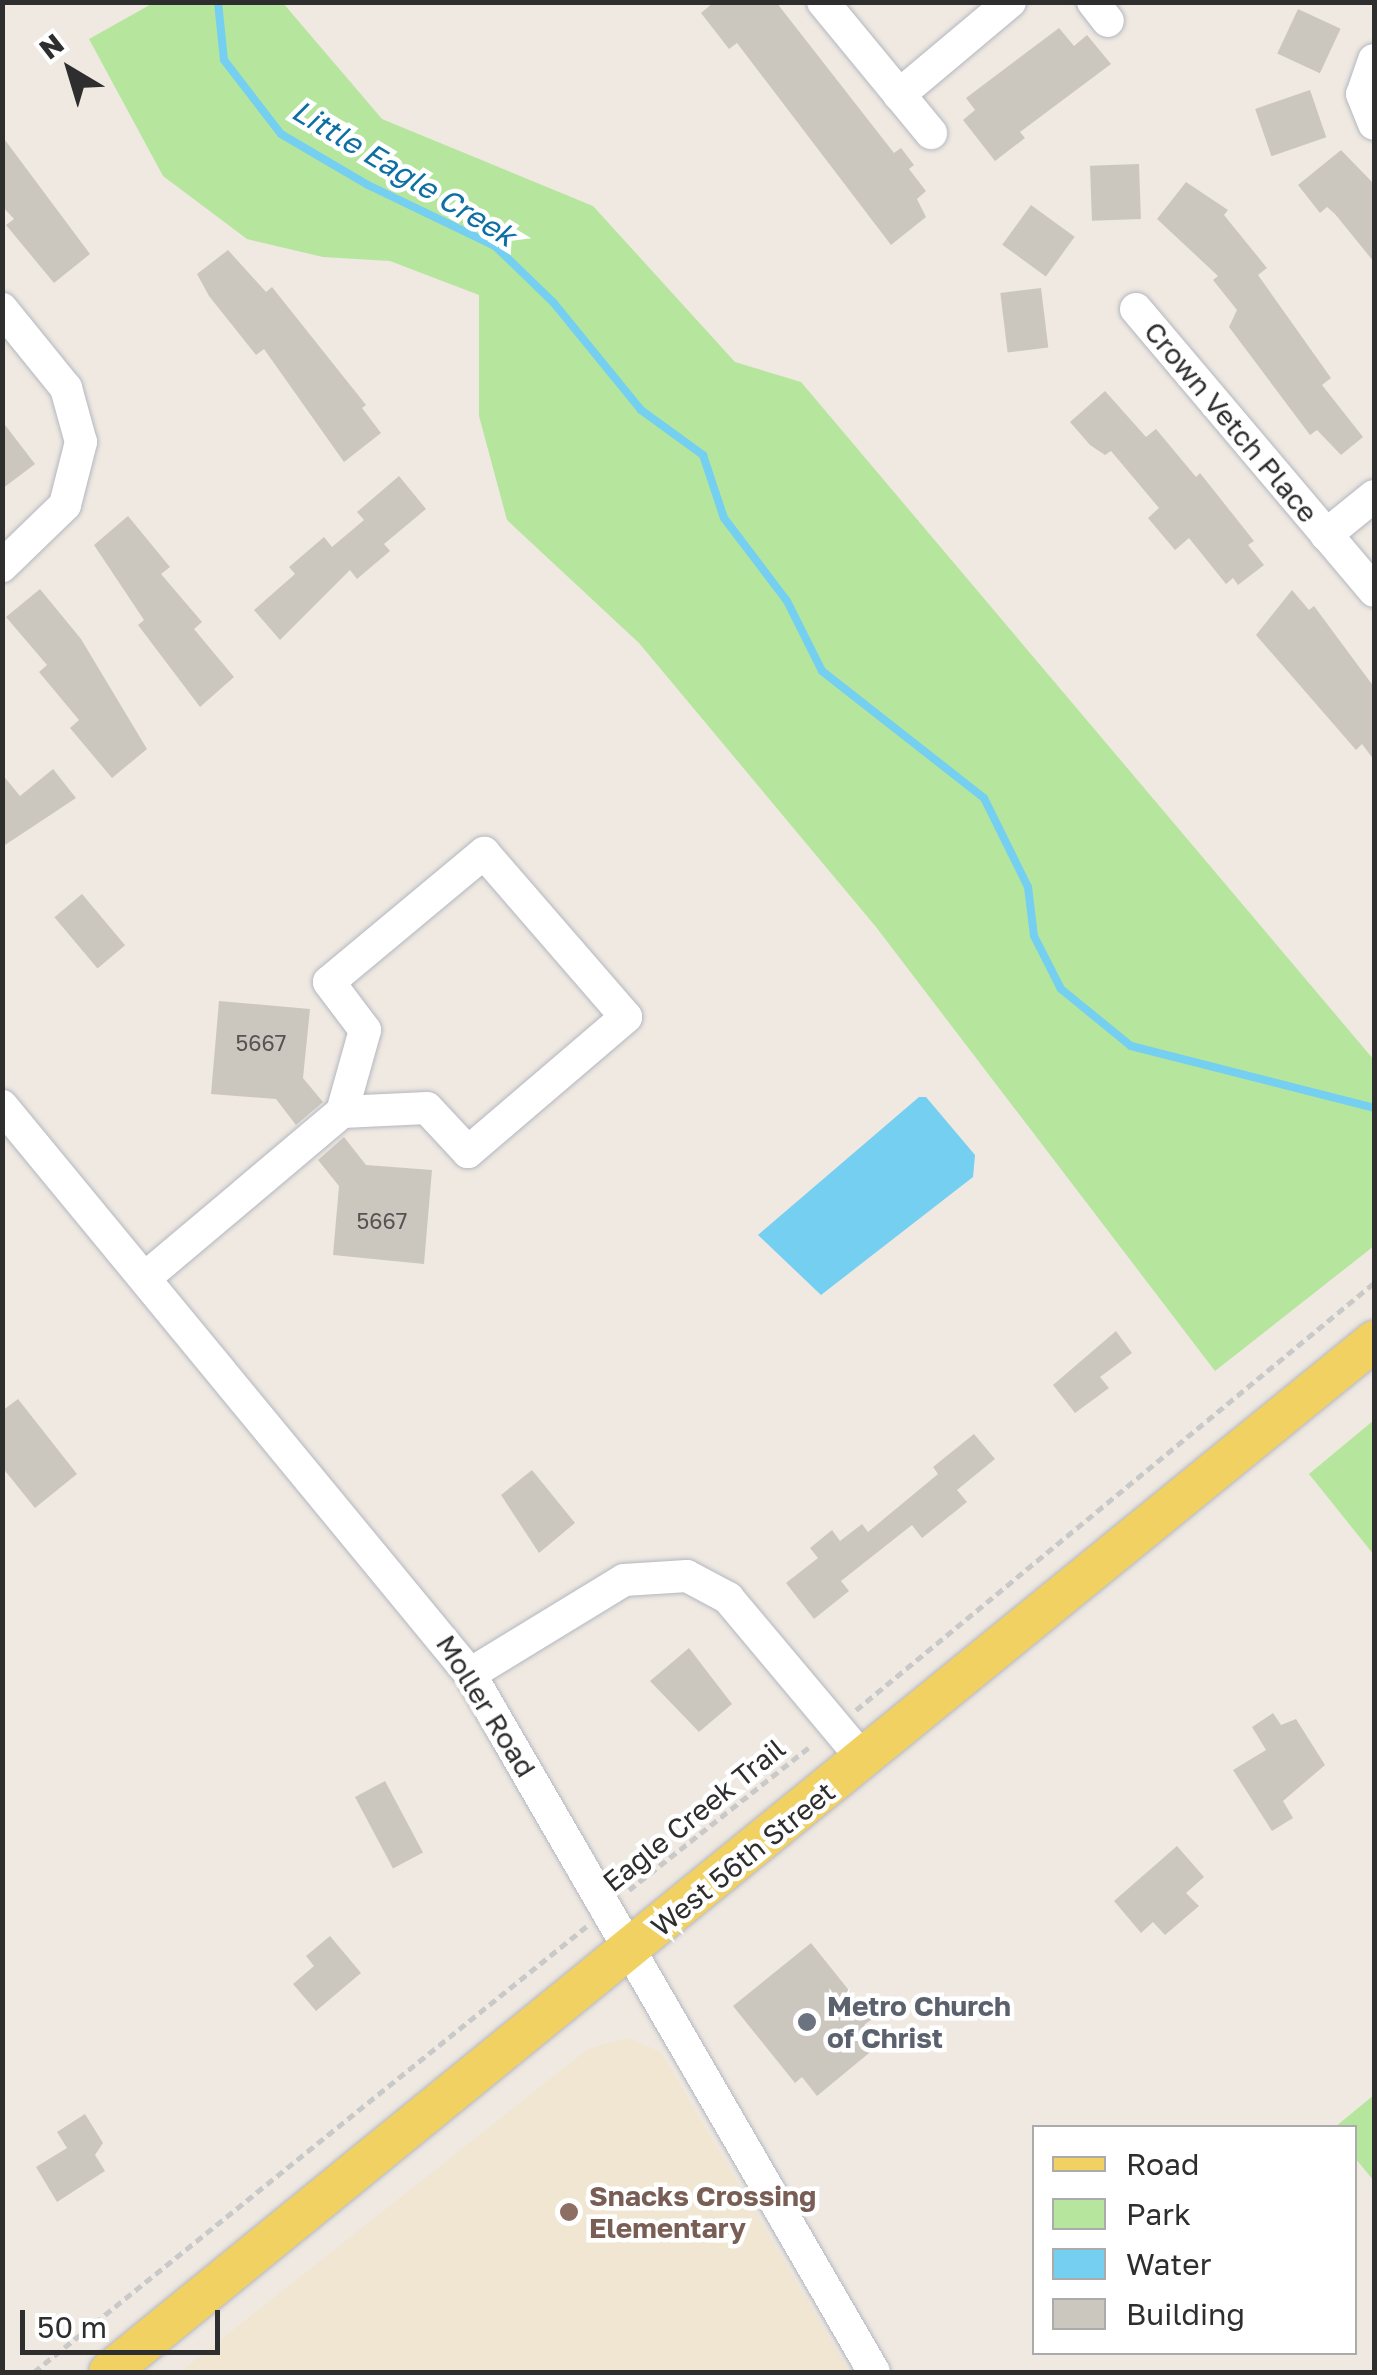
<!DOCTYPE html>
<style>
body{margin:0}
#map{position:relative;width:1377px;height:2375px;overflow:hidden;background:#efe9e1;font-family:"Golos Text",sans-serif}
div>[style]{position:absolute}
.education>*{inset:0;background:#f0e6d1}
.green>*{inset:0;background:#b6e59e}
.water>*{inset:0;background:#75cff0}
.stream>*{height:8px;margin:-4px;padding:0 4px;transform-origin:4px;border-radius:4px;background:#75cff0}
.building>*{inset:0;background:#cbc7bf;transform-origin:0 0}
.path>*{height:5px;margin-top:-2.5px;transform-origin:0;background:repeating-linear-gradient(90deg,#c9c9c9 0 8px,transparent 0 13px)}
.roads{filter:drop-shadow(0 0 2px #b4b7c1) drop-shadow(0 0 2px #b4b7c1)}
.minor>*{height:32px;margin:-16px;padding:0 16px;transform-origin:16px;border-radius:16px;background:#fff}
.major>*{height:40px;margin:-20px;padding:0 20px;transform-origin:20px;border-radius:20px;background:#f2d163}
.dots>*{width:28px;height:28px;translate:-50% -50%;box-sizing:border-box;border:5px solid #fff;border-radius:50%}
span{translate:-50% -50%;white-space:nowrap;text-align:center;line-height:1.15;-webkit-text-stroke:9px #fff;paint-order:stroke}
.number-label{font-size:22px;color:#555452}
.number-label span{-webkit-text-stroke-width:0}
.street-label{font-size:28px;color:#2e2e2e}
.worship-label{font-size:28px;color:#5b616d;font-weight:700}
.left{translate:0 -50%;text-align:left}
.education-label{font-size:28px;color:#785e54;font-weight:700}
.water-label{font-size:30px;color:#0d6fa3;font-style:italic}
.frame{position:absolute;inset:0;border:5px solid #2e2e2e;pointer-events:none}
.legend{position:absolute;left:1032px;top:2125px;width:325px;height:230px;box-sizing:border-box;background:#fff;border:2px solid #ababab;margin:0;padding:12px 18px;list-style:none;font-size:30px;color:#2e2e2e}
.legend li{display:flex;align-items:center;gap:20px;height:50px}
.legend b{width:50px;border:2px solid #ababab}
.north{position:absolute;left:20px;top:20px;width:100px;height:100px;-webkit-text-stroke:8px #fff;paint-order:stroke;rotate:322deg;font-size:28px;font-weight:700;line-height:40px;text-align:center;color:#2e2e2e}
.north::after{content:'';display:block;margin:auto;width:35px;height:45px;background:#2e2e2e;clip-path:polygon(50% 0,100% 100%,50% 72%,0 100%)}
.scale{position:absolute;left:20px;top:2310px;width:200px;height:45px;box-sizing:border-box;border:5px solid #2e2e2e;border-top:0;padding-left:12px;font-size:30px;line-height:35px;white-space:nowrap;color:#2e2e2e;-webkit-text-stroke:8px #fff;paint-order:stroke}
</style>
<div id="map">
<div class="education">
<i style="clip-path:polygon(628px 2038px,661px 2052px,849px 2372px,180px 2372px,588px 2049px)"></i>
</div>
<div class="green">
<i style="clip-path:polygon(155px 2px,283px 3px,382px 119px,593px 206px,735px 362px,801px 382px,1374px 1060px,1374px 1246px,1215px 1371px,876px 927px,639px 643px,507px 520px,479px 416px,479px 295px,390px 261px,323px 257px,247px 239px,163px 176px,89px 39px)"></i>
<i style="clip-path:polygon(1374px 1420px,1374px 1555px,1309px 1474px)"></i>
<i style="clip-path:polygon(1374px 2095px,1374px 2181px,1355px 2158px,1354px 2128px,1335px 2127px)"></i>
</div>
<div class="water">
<i style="clip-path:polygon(919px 1097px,926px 1097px,975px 1155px,973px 1177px,821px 1295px,758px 1235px)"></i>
</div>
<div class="stream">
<i style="left:218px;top:2px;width:58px;rotate:84.1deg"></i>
<i style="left:224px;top:60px;width:93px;rotate:52.4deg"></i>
<i style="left:281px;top:134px;width:101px;rotate:30.4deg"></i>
<i style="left:368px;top:185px;width:141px;rotate:25.7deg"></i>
<i style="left:495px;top:246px;width:81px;rotate:44deg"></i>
<i style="left:553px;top:302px;width:139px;rotate:50.8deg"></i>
<i style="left:641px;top:410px;width:77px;rotate:36deg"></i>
<i style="left:703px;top:455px;width:66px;rotate:71.6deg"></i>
<i style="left:724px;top:518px;width:104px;rotate:52.8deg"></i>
<i style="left:787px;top:601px;width:78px;rotate:63.4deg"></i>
<i style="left:822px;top:671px;width:206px;rotate:38.1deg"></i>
<i style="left:984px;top:798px;width:99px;rotate:63.7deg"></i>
<i style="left:1028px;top:887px;width:49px;rotate:83deg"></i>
<i style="left:1034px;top:936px;width:59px;rotate:63deg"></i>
<i style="left:1061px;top:989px;width:90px;rotate:39.2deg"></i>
<i style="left:1131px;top:1046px;width:251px;rotate:14.3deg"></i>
</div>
<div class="building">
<i style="clip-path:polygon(714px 2px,776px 2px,894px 153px,901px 148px,914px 165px,909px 169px,926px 191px,917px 199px,926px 217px,891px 245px,737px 43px,729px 49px,701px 13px)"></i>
<i style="left:1298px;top:9px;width:47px;height:49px;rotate:25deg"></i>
<i style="clip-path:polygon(1059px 28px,1074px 46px,1087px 35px,1111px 64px,1020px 132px,1025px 138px,995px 161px,963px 120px,975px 110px,966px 98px)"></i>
<i style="left:1310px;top:90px;width:50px;height:58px;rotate:71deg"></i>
<i style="clip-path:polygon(2px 136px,90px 254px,54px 283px,6px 225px,14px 219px,2px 206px)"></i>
<i style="clip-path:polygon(1341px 150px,1374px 184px,1374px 262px,1335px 214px,1327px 207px,1320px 213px,1298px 185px)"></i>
<i style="left:1139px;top:164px;width:55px;height:49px;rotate:88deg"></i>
<i style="clip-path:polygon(1186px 182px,1228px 210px,1224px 215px,1267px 268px,1258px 275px,1331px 378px,1322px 385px,1363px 437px,1341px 455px,1317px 430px,1310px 435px,1229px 327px,1237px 310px,1213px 280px,1218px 276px,1157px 219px)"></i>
<i style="left:1031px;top:205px;width:54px;height:49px;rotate:36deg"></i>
<i style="clip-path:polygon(228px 250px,266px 292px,272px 287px,366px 405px,362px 408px,381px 433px,344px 462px,264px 349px,256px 355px,209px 296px,197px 274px)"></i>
<i style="left:1041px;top:288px;width:60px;height:41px;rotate:83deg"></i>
<i style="clip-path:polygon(1105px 391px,1146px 437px,1156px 429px,1196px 477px,1200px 473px,1254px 541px,1248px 545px,1264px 565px,1238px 585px,1233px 578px,1226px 584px,1189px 538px,1175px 550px,1148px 518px,1159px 508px,1111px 451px,1105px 455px,1090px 445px,1070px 422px)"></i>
<i style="clip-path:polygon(2px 421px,35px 464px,2px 489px)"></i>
<i style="clip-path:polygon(399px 476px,426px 509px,384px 544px,390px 551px,357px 579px,350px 570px,280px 640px,254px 610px,295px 574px,289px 567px,324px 537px,332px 547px,364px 520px,357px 512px)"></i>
<i style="clip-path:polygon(128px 516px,170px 567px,161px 574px,202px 622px,194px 629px,234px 677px,200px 707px,138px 625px,144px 620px,94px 545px)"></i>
<i style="clip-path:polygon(40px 589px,81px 639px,147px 749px,112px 778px,70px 728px,79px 720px,39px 672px,47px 665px,6px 617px)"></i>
<i style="clip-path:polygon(1292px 590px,1309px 610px,1314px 606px,1374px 687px,1374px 760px,1362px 744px,1356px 750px,1256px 635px)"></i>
<i style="clip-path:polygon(53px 769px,76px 798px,2px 847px,2px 774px,20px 796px)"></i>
<i style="left:82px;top:894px;width:67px;height:36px;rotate:50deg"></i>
<i style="clip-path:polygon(219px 1001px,310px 1009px,303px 1078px,323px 1102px,296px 1125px,276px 1099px,211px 1094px)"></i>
<i style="clip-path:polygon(344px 1137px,366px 1165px,432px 1170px,424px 1264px,333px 1255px,339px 1186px,318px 1160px)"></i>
<i style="clip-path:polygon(1116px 1331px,1132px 1353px,1100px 1377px,1109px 1388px,1075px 1413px,1053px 1385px)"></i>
<i style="clip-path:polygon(18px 1399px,77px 1474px,35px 1508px,2px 1467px,2px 1411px)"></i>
<i style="clip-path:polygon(974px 1434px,995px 1459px,957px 1490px,967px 1502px,922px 1538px,912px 1525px,841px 1581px,849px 1591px,814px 1619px,786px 1583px,818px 1558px,810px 1548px,832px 1530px,840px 1541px,862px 1524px,868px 1532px,938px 1474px,933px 1467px)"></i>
<i style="clip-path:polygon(532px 1470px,575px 1523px,539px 1553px,501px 1495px)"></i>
<i style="clip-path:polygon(689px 1648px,732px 1704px,699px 1732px,650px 1681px)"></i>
<i style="clip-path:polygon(1273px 1713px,1281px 1725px,1296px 1719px,1325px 1765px,1283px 1801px,1293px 1818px,1272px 1831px,1233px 1770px,1266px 1750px,1252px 1727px)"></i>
<i style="left:385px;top:1781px;width:81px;height:34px;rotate:62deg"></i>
<i style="clip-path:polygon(1177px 1846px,1204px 1877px,1186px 1893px,1199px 1906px,1165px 1935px,1153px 1922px,1141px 1933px,1114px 1901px)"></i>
<i style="clip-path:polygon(330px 1936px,361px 1973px,316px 2011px,293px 1984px,314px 1966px,306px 1956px)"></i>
<i style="clip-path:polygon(811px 1943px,872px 2019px,864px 2025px,880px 2044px,817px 2096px,802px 2077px,795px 2083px,733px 2006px)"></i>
<i style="clip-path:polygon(85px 2114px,103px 2143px,95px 2155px,105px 2171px,57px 2202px,36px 2167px,67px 2148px,57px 2132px)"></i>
</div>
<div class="path">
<i style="left:856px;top:1710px;width:671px;rotate:-39.5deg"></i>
<i style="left:629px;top:1890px;width:233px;rotate:-38.4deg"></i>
<i style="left:34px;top:2372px;width:710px;rotate:-38.89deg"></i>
</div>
<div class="roads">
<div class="minor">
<i style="left:823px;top:2px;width:170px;rotate:50.5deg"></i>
<i style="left:1093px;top:2px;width:24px;rotate:52deg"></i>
<i style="left:1374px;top:60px;width:36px;rotate:109deg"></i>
<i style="left:1362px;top:94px;width:32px;rotate:68deg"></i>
<i style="left:899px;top:95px;width:145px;rotate:-40deg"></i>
<i style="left:2px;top:309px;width:102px;rotate:51deg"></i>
<i style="left:66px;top:388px;width:56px;rotate:74.5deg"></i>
<i style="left:81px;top:442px;width:65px;rotate:104.3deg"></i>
<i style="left:65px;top:505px;width:88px;rotate:135.9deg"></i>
<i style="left:1136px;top:309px;width:369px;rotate:49.8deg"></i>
<i style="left:1326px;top:535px;width:62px;rotate:-39.1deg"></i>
<i style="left:2px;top:1106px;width:736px;rotate:50.51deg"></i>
<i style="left:470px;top:1674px;width:806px;rotate:59.94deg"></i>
<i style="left:146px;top:1277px;width:256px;rotate:-40.1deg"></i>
<i style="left:342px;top:1112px;width:85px;rotate:-74.3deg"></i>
<i style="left:365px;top:1030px;width:60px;rotate:-126.9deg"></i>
<i style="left:329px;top:982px;width:202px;rotate:-39.8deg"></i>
<i style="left:484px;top:853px;width:217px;rotate:49.1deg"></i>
<i style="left:626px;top:1017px;width:208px;rotate:139.5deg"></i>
<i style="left:468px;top:1152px;width:60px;rotate:-133deg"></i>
<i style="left:427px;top:1108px;width:85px;rotate:177.3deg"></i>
<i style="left:470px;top:1674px;width:180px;rotate:-31.4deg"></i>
<i style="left:624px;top:1580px;width:63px;rotate:-3.6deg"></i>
<i style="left:687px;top:1576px;width:47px;rotate:28.2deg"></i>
<i style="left:728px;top:1598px;width:212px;rotate:50deg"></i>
</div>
<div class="major">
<i style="left:109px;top:2372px;width:1632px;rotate:-39.18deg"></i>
</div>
</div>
<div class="dots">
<i style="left:807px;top:2022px;background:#6b7280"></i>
<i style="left:569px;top:2212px;background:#8d6e63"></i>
</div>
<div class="number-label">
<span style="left:261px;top:1043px">5667</span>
<span style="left:382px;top:1221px">5667</span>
</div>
<div class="street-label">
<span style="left:1231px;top:422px;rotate:50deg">Crown Vetch Place</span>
<span style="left:486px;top:1706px;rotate:58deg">Moller Road</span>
<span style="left:694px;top:1815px;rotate:-39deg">Eagle Creek Trail</span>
<span style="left:743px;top:1859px;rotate:-39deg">West 56th Street</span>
</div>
<div class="worship-label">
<span class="left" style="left:827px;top:2022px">Metro Church<br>of Christ</span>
</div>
<div class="education-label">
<span class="left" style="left:589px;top:2212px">Snacks Crossing<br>Elementary</span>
</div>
<div class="water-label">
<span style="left:404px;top:173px;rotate:31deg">Little Eagle Creek</span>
</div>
<div class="frame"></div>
<ul class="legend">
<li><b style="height:12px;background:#f2d163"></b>Road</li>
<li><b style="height:28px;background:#b6e59e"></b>Park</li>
<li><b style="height:28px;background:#75cff0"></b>Water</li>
<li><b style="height:28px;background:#cbc7bf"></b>Building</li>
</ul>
<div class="north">N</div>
<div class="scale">50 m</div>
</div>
